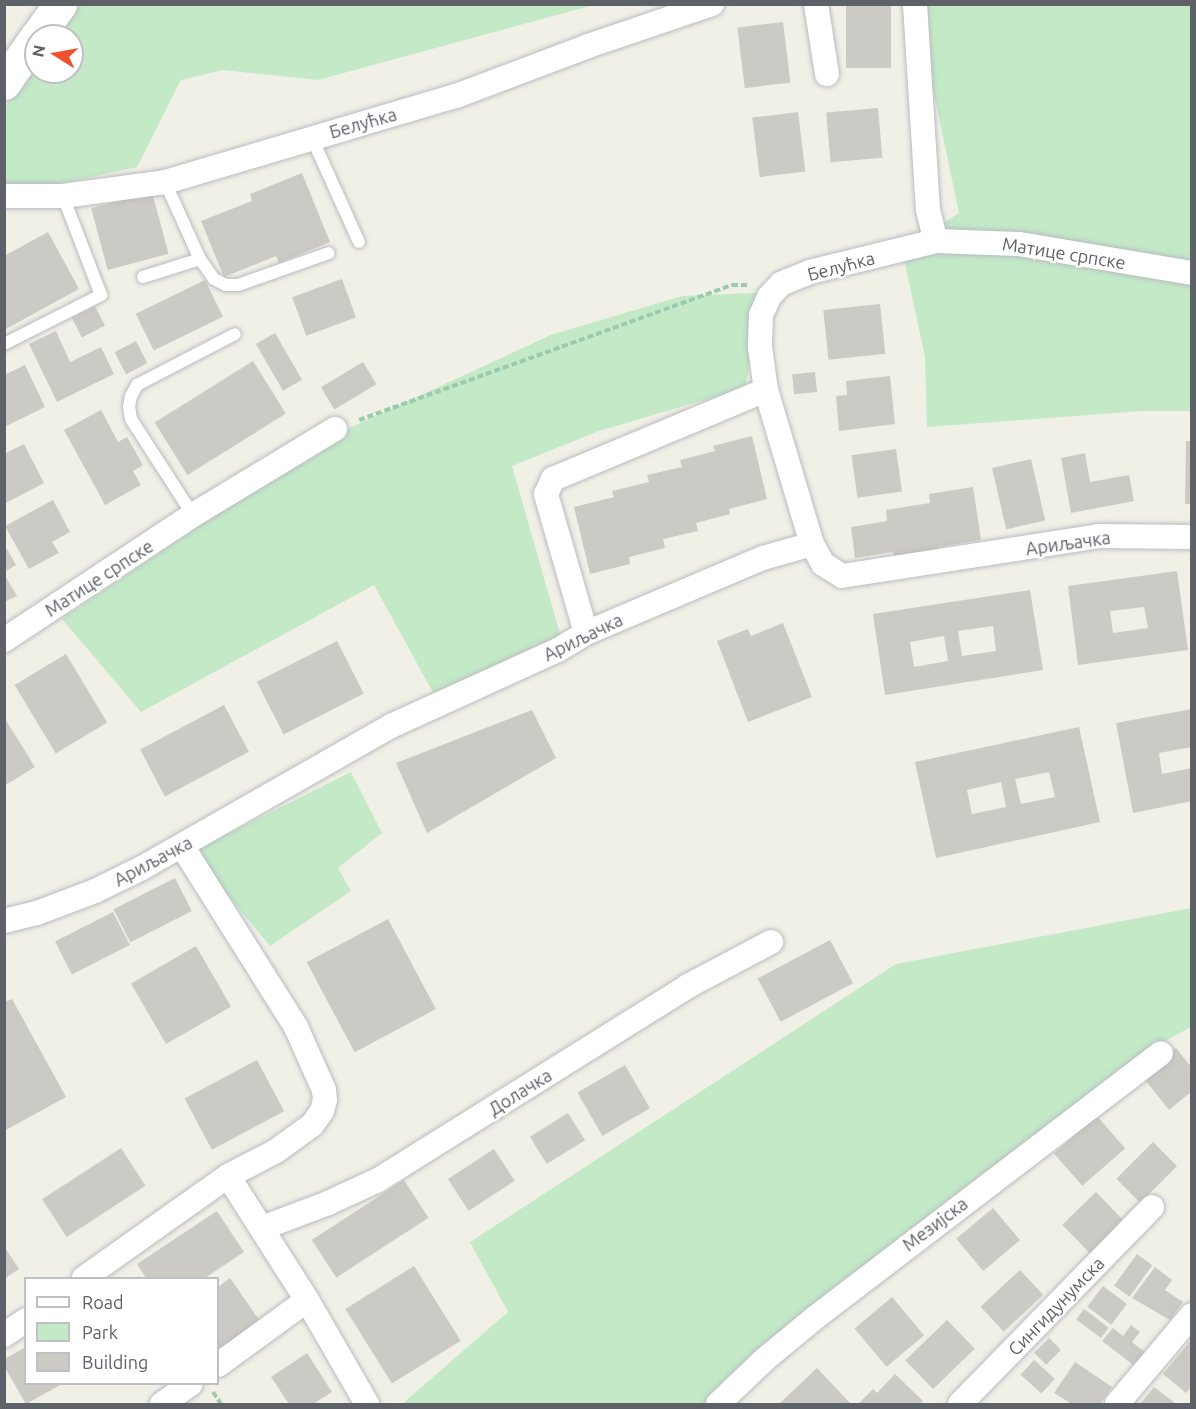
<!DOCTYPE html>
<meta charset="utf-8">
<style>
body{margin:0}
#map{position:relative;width:1196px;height:1409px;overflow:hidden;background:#f1f0e7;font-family:Ubuntu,sans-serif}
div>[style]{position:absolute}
.green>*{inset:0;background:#c3e9c7}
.building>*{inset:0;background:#cccac4;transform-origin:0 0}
.path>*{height:4px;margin-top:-2px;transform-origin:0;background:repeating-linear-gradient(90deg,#9ccaae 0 6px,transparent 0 9px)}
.roads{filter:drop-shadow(0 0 2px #b9bbc1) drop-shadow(0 0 2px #b9bbc1)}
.lane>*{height:12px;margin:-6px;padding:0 6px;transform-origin:6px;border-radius:6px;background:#fff}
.street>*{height:24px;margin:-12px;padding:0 12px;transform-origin:12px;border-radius:12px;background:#fff}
.secondary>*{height:33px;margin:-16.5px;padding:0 16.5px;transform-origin:16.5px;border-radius:16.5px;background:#fff}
span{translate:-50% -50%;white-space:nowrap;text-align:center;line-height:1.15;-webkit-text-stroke:4.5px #fff;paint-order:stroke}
.street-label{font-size:18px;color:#5e6168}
.frame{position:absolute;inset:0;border:6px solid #5e6168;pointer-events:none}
.legend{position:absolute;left:24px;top:1277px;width:195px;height:108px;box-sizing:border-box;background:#fff;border:2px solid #bfc0c3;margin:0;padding:8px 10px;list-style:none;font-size:18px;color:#5e6168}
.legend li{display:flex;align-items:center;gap:12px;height:30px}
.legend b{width:30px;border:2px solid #bfc0c3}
.north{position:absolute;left:24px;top:24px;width:60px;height:60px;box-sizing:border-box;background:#fff;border:2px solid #bfc0c3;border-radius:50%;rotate:281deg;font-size:16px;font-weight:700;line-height:24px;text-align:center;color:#5e6168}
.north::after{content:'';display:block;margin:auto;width:21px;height:27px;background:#ef502f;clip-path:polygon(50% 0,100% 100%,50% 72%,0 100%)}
</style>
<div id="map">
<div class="green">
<i style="clip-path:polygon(80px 5px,594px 5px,318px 80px,223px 70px,181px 80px,137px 167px,31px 190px,5px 190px,5px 107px,36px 60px,36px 72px,72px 72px,72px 36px,55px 36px)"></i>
<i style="clip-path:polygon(926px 5px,1191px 5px,1191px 411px,1142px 411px,927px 427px,925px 357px,902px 250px,959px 213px,930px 75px)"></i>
<i style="clip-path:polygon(778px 292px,758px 322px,745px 388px,599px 431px,512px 466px,562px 641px,436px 698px,374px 585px,141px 712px,62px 619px,332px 436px,551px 335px,682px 296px)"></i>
<i style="clip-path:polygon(351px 772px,382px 833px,338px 868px,351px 891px,270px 946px,192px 852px)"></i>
<i style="clip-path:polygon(1191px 908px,1191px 1027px,1163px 1042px,718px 1404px,402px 1404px,508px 1312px,470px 1242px,896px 964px)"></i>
</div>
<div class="building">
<i style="left:846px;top:4px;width:45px;height:64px"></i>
<i style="left:783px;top:22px;width:61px;height:46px;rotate:83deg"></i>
<i style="left:878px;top:108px;width:50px;height:52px;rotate:85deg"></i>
<i style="left:798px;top:112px;width:60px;height:46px;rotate:83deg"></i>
<i style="clip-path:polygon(302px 173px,330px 242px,279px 263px,276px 256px,224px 277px,201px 221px,252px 201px,250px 194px)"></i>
<i style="left:152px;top:192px;width:64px;height:63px;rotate:75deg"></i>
<i style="clip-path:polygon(48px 232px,79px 289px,4px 330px,4px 256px)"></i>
<i style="left:342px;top:279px;width:41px;height:53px;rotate:70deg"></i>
<i style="left:205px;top:280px;width:41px;height:77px;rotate:64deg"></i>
<i style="left:880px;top:304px;width:50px;height:57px;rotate:84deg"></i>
<i style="left:95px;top:306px;width:22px;height:26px;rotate:63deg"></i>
<i style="clip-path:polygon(56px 331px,70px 362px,101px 347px,114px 374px,57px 402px,29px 344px)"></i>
<i style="left:275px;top:333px;width:54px;height:22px;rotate:60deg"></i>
<i style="left:136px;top:341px;width:25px;height:24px;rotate:63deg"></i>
<i style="left:253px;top:361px;width:62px;height:116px;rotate:58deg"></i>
<i style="left:363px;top:362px;width:26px;height:49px;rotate:59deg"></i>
<i style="clip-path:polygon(25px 365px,45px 407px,4px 427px,4px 375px)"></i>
<i style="left:815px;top:372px;width:20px;height:23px;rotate:84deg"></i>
<i style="clip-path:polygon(890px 376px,895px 424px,839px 431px,836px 396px,847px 395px,846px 381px)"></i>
<i style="clip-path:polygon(101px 410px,118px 442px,127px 437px,143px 465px,133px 471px,141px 485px,105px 505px,64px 430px)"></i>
<i style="clip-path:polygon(752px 436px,767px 499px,729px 509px,730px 514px,696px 523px,698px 531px,663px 539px,665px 548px,629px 557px,630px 564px,590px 574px,574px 507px,614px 497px,612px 491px,649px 482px,647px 475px,682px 467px,680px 460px,715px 451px,713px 446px)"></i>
<i style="clip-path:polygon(1186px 441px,1192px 441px,1192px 504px,1185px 504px)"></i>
<i style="clip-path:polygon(24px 444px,44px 483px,4px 504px,4px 454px)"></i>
<i style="left:896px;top:449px;width:43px;height:45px;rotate:82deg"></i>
<i style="clip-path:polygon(1085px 453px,1090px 482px,1129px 475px,1134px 501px,1071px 513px,1061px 458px)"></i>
<i style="left:1031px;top:459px;width:63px;height:40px;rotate:77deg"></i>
<i style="clip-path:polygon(973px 487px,981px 540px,938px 547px,938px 553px,894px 560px,893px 552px,855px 558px,851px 527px,887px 521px,886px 510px,930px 503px,929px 494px)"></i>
<i style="clip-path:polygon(53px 500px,70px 532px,52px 542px,59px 553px,29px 569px,5px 526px)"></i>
<i style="clip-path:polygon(4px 544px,16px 565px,4px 572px)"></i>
<i style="clip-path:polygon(evenodd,1177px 571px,1188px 650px,1078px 665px,1068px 586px,1177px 571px,1144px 607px,1148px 628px,1113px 633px,1110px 611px,1144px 607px)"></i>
<i style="clip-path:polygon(4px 574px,17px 596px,4px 602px)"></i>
<i style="clip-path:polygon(evenodd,1030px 590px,1043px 670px,885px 695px,873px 614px,1030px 590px,993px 626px,996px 651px,962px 656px,958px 631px,993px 626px,1030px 590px,944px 636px,948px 661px,914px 667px,910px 642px,944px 636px)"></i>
<i style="clip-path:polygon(783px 623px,812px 697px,748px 722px,717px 641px,748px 629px,751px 636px)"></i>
<i style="left:337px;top:641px;width:59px;height:90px;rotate:63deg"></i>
<i style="left:66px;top:654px;width:80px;height:60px;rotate:59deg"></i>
<i style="left:224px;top:705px;width:53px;height:95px;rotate:62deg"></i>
<i style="clip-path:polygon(1192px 709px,1192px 747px,1159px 753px,1162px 774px,1192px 768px,1192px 801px,1133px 813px,1116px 723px)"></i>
<i style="clip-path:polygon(532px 710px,556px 758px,427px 833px,396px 763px)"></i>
<i style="clip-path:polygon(4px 717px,35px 767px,4px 786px)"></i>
<i style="clip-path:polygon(evenodd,1079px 727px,1100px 822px,936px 858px,915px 762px,1079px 727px,1049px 772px,1055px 797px,1021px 804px,1015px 779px,1049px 772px,1079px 727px,1001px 782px,1006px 807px,972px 814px,967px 790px,1001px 782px)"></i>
<i style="left:175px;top:878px;width:37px;height:69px;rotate:63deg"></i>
<i style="left:113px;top:912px;width:37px;height:65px;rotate:63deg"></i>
<i style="left:388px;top:919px;width:102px;height:92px;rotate:62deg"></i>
<i style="left:830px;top:940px;width:49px;height:82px;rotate:62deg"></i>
<i style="left:196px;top:946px;width:70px;height:75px;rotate:60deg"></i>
<i style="clip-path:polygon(12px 999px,66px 1097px,4px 1131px,4px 1002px)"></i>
<i style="clip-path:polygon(1176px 1048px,1192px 1068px,1192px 1091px,1169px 1110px,1142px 1076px)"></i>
<i style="left:257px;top:1060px;width:58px;height:82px;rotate:62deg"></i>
<i style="left:625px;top:1065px;width:50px;height:55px;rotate:60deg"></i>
<i style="left:568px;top:1113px;width:32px;height:45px;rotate:58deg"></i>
<i style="left:1097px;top:1116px;width:43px;height:57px;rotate:49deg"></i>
<i style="left:1153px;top:1142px;width:34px;height:52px;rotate:45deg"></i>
<i style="left:121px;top:1148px;width:45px;height:94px;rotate:57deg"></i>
<i style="left:494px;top:1149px;width:38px;height:55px;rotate:57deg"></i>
<i style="left:404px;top:1180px;width:45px;height:110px;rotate:57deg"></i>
<i style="left:1096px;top:1192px;width:42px;height:47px;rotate:46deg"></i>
<i style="left:993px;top:1208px;width:42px;height:48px;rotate:50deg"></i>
<i style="clip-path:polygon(217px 1211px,244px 1252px,205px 1278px,146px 1278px,137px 1264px)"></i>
<i style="clip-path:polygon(4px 1246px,19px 1269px,4px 1279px)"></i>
<i style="left:1137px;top:1254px;width:19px;height:39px;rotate:36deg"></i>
<i style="left:414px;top:1266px;width:88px;height:81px;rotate:58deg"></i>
<i style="clip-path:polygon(1155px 1267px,1172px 1280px,1165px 1290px,1183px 1302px,1170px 1320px,1132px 1298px)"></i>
<i style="left:1020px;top:1270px;width:34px;height:54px;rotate:47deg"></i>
<i style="clip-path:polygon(230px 1278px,260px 1321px,218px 1351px,218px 1287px)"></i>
<i style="left:1103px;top:1286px;width:30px;height:26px;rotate:37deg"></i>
<i style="left:892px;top:1297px;width:50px;height:49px;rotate:50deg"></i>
<i style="left:1084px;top:1309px;width:31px;height:13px;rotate:37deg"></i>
<i style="left:947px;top:1320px;width:40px;height:58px;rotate:46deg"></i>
<i style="clip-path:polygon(1131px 1325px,1140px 1332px,1132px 1342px,1146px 1353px,1136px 1367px,1102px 1341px,1113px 1328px,1123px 1336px)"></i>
<i style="left:1049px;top:1338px;width:17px;height:21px;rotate:45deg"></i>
<i style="clip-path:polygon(1192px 1339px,1192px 1386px,1186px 1393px,1163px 1374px)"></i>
<i style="clip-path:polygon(26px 1347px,26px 1384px,62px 1384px,26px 1404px,4px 1366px,4px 1359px)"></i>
<i style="clip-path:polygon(307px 1353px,332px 1392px,313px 1404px,289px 1404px,271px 1377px)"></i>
<i style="left:1034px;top:1360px;width:28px;height:20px;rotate:42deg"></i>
<i style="clip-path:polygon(1075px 1362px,1112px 1387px,1100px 1404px,1072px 1404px,1054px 1393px)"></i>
<i style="clip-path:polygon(817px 1368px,850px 1403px,782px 1404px,780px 1403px)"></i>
<i style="clip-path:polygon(895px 1374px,923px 1401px,920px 1404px,858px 1404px,873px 1389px,877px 1393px)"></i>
<i style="clip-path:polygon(1154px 1387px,1176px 1404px,1140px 1404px)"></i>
</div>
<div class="path">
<i style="left:359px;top:420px;width:397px;rotate:-19.9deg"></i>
<i style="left:732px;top:285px;width:15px"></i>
<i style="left:213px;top:1392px;width:14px;rotate:56deg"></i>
</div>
<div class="roads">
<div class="lane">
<i style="left:312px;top:138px;width:114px;rotate:65.7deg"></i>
<i style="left:165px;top:182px;width:85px;rotate:65.6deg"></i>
<i style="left:200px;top:259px;width:24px;rotate:55deg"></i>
<i style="left:214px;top:279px;width:13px;rotate:27deg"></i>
<i style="left:226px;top:285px;width:12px"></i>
<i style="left:238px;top:285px;width:96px;rotate:-19.4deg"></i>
<i style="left:143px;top:277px;width:60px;rotate:-17.5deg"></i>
<i style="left:4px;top:344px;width:109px;rotate:-26.8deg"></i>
<i style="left:101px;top:295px;width:106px;rotate:-111deg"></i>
<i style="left:193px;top:515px;width:114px;rotate:-122.9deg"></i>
<i style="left:131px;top:419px;width:12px;rotate:-99deg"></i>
<i style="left:129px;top:407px;width:11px;rotate:-80deg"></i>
<i style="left:131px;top:396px;width:13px;rotate:-61deg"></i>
<i style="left:137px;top:385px;width:110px;rotate:-27.5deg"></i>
</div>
<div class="street">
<i style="left:816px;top:4px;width:71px;rotate:81.1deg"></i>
<i style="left:915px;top:4px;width:206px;rotate:86.4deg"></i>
<i style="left:928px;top:210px;width:32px;rotate:76deg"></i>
<i style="left:4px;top:196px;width:59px"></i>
<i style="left:63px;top:196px;width:103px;rotate:-7.8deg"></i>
<i style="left:165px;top:182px;width:303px;rotate:-16.5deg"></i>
<i style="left:456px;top:96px;width:141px;rotate:-20.7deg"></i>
<i style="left:588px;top:46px;width:131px;rotate:-18.7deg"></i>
<i style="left:1192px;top:273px;width:176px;rotate:-170.5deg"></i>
<i style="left:1018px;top:244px;width:82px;rotate:-177.9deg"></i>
<i style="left:936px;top:241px;width:130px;rotate:166.2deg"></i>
<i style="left:810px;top:272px;width:31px;rotate:158deg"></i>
<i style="left:781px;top:284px;width:18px;rotate:133deg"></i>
<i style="left:769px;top:297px;width:20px;rotate:114deg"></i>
<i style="left:761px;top:315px;width:32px;rotate:92deg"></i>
<i style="left:760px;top:347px;width:43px;rotate:82.1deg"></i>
<i style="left:766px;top:390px;width:161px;rotate:73.4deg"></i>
<i style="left:812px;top:544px;width:23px;rotate:61deg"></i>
<i style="left:823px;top:564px;width:22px;rotate:32deg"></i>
<i style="left:842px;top:576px;width:260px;rotate:-8.8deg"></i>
<i style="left:1099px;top:536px;width:93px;rotate:0.6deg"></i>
<i style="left:586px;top:633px;width:145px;rotate:-106.1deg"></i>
<i style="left:546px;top:494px;width:17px;rotate:-65deg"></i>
<i style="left:553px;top:479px;width:231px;rotate:-22.7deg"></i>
<i style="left:4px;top:640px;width:227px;rotate:-33.5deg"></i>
<i style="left:193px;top:515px;width:166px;rotate:-31.2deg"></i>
<i style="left:4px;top:921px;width:34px;rotate:-14deg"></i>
<i style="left:37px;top:913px;width:62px;rotate:-20.8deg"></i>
<i style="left:95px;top:891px;width:52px;rotate:-26.1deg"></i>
<i style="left:142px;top:868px;width:287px;rotate:-29.7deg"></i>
<i style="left:391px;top:726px;width:183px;rotate:-24.5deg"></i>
<i style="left:558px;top:650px;width:33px;rotate:-31deg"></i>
<i style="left:586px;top:633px;width:192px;rotate:-23deg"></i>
<i style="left:763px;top:558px;width:51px;rotate:-15.9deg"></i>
<i style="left:228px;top:1176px;width:147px;rotate:57.5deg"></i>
<i style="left:307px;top:1300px;width:120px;rotate:60deg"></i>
<i style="left:262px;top:1228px;width:71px;rotate:-20.7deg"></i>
<i style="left:328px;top:1203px;width:55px;rotate:-24.7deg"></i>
<i style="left:378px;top:1180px;width:366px;rotate:-32deg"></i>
<i style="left:688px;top:986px;width:94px;rotate:-27.9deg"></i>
<i style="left:84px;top:1278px;width:176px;rotate:-35.3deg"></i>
<i style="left:228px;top:1176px;width:54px;rotate:-27.5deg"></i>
<i style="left:276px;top:1151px;width:44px;rotate:-35.8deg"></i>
<i style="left:312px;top:1125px;width:17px;rotate:-54deg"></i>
<i style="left:322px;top:1111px;width:11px;rotate:-75deg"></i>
<i style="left:325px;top:1100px;width:10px;rotate:-96deg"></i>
<i style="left:324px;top:1090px;width:69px;rotate:-114deg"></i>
<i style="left:296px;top:1027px;width:214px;rotate:-122.2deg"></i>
<i style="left:4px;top:1335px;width:27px;rotate:-34deg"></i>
<i style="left:218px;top:1365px;width:110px;rotate:-36.1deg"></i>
<i style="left:162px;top:1404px;width:35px;rotate:-35deg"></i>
<i style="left:718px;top:1404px;width:64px;rotate:-43.7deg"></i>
<i style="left:764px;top:1360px;width:67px;rotate:-39.6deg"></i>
<i style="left:816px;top:1317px;width:434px;rotate:-37.4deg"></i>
<i style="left:960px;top:1404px;width:275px;rotate:-45.7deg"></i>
<i style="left:1117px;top:1404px;width:116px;rotate:-49.9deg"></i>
</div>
<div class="secondary">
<i style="left:37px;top:36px;width:39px;rotate:-54deg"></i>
<i style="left:4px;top:83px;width:56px;rotate:-55.2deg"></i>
</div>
</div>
<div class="street-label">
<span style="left:363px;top:123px;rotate:-16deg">Белућка</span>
<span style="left:1064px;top:253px;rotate:9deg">Матице српске</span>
<span style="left:841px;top:266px;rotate:-15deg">Белућка</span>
<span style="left:1068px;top:543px;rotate:-8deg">Ариљачка</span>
<span style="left:99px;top:578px;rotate:-33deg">Матице српске</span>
<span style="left:583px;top:637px;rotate:-26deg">Ариљачка</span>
<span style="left:153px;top:861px;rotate:-28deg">Ариљачка</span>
<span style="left:520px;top:1092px;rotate:-32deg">Долачка</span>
<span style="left:935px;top:1224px;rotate:-37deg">Мезијска</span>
<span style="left:1056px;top:1306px;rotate:-46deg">Сингидунумска</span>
</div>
<div class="frame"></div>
<ul class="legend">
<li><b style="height:8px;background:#fff"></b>Road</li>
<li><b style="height:16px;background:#c3e9c7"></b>Park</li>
<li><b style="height:16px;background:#cccac4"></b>Building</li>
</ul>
<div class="north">N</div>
</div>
